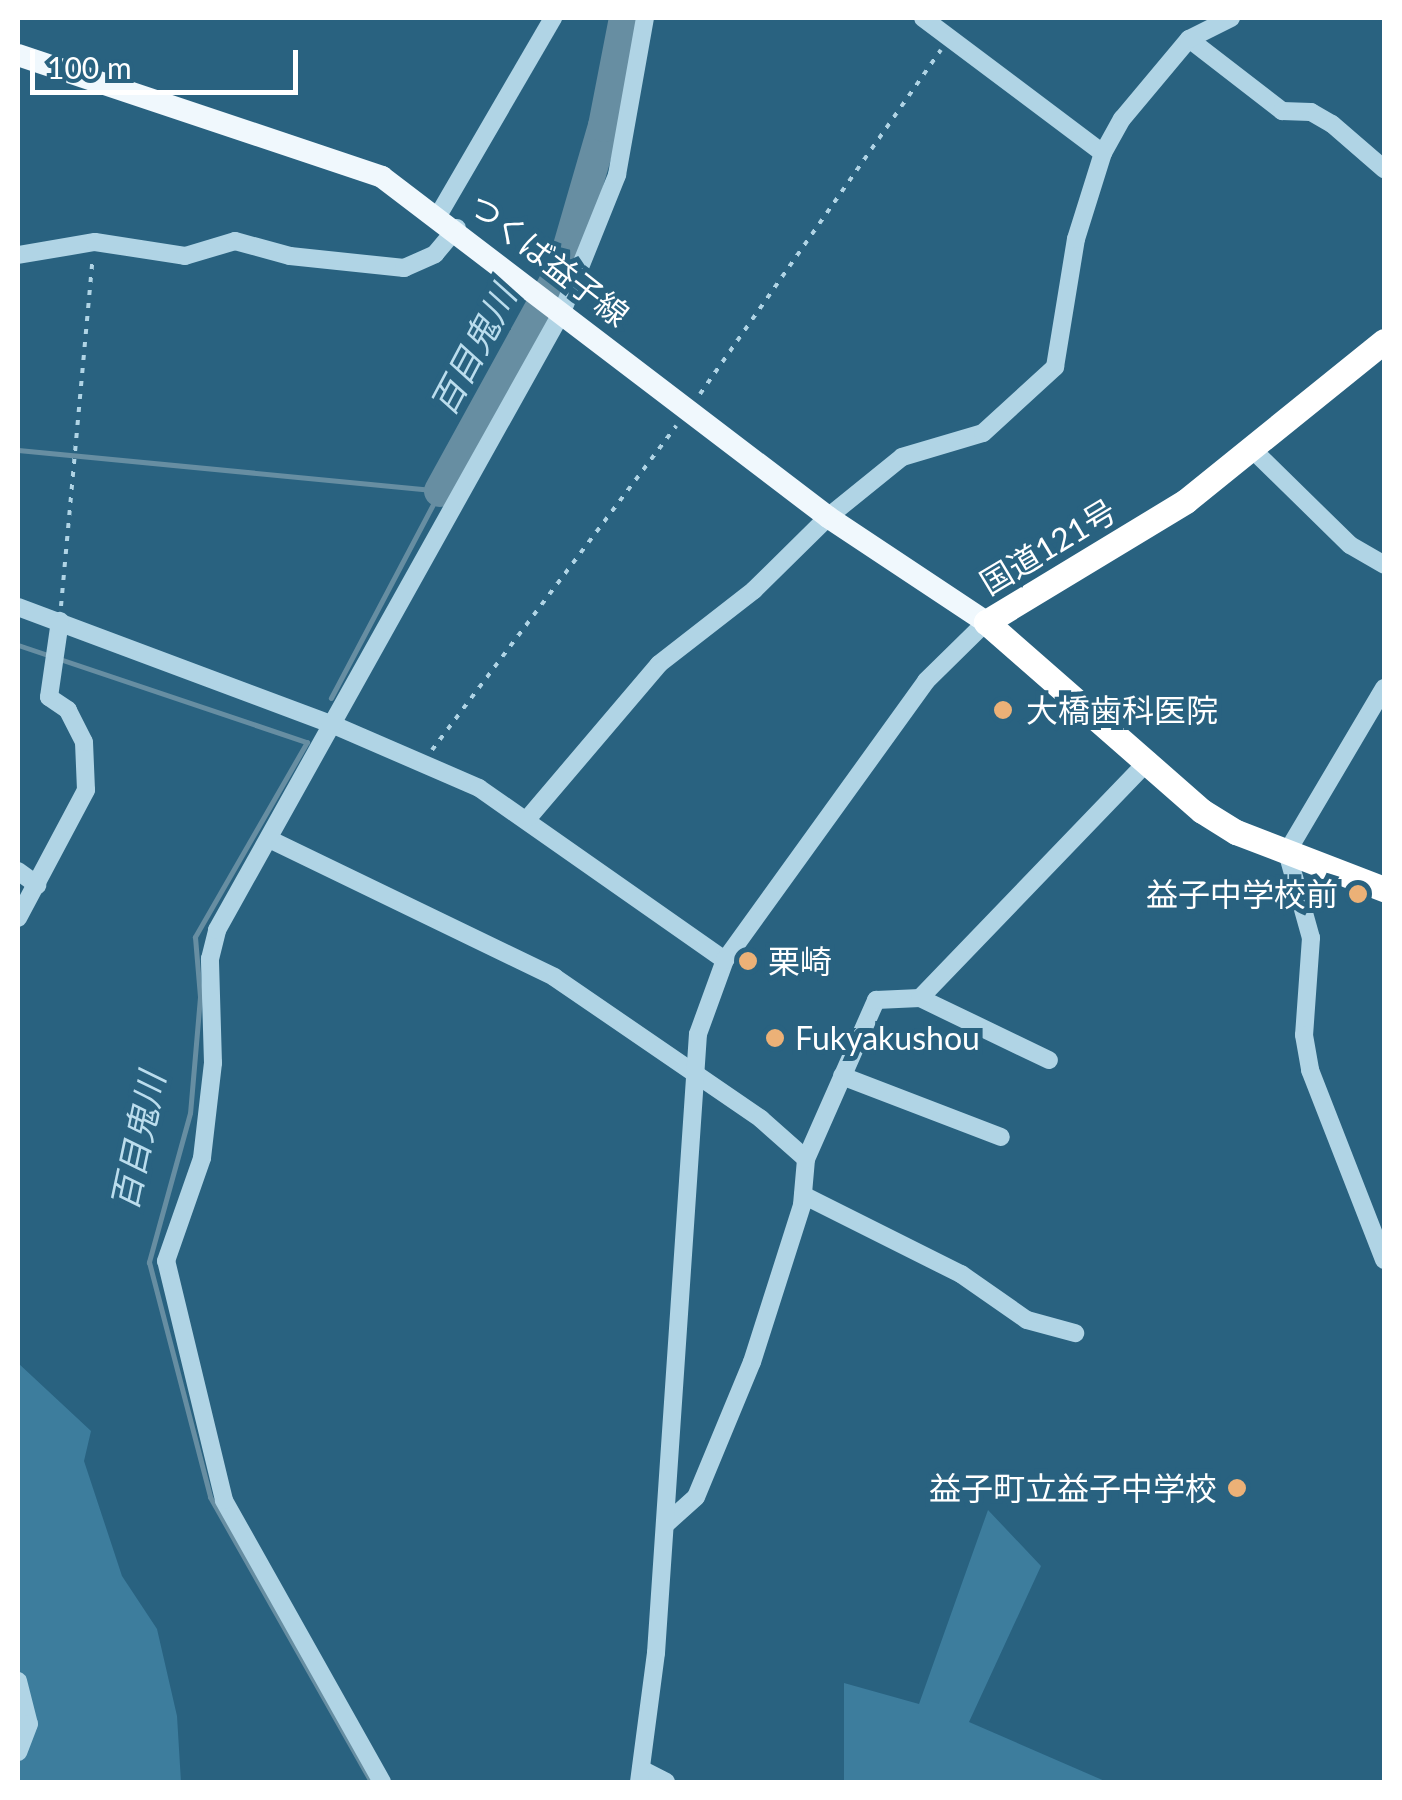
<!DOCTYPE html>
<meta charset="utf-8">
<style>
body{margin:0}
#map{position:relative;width:1402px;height:1800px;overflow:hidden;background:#296280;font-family:Lato,"Noto Sans JP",sans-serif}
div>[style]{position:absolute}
.green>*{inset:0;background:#3d7d9d}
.stream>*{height:5px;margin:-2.5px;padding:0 2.5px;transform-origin:2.5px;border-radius:2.5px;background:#678ea2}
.river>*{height:32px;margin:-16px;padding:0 16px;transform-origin:16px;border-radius:16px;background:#678ea2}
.path>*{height:4px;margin-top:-2px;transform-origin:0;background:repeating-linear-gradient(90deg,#b0d4e5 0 5px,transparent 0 13px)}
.minor>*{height:18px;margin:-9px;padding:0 9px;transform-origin:9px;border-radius:9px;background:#b0d4e5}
.major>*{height:22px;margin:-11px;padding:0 11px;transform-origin:11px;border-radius:11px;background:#f0f8fd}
.highway>*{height:25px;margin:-12.5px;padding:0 12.5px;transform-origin:12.5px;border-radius:12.5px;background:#fff}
.dots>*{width:28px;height:28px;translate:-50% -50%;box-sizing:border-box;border:5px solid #296280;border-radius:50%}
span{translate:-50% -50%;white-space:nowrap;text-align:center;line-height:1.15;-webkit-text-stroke:10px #296280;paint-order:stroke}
.street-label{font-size:32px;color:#fff}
.poi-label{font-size:32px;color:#fff}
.left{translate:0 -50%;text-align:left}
.right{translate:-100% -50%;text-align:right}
.water-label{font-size:35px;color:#bbdded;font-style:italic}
.frame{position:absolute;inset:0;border:20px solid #fff;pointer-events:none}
.scale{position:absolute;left:30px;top:50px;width:268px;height:45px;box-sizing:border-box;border:5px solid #fff;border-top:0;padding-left:12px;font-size:30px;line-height:35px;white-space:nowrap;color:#fff;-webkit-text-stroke:8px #296280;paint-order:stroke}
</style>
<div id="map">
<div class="green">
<i style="clip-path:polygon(18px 1363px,91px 1431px,84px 1461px,122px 1576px,157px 1629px,177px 1716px,181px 1782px,18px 1782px)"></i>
<i style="clip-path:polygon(988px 1510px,1041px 1566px,969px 1722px,1107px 1782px,844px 1782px,844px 1683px,919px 1704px)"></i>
</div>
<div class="stream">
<i style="left:18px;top:450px;width:424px;rotate:5.5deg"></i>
<i style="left:440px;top:491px;width:234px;rotate:117.8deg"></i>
<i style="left:18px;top:645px;width:305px;rotate:18.6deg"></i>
<i style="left:307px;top:742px;width:225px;rotate:119.9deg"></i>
<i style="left:195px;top:937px;width:60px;rotate:85.2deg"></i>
<i style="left:200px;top:997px;width:116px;rotate:94.9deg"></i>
<i style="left:190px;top:1113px;width:155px;rotate:105.4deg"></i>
<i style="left:149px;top:1262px;width:243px;rotate:75.4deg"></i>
<i style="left:210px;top:1497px;width:327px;rotate:60.5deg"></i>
</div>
<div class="river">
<i style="left:440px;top:491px;width:256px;rotate:-61.2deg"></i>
<i style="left:563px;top:267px;width:147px;rotate:-73.8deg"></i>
<i style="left:604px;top:126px;width:110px;rotate:-79deg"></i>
</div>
<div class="path">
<i style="left:700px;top:394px;width:420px;rotate:-55deg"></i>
<i style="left:61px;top:606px;width:350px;rotate:-84.8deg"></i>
<i style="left:432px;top:750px;width:406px;rotate:-53deg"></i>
</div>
<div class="minor">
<i style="left:923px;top:18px;width:225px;rotate:36.9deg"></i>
<i style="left:1189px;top:39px;width:118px;rotate:37.7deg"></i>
<i style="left:1282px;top:111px;width:29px;rotate:2deg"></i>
<i style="left:1311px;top:112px;width:24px;rotate:30deg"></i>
<i style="left:1332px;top:124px;width:69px;rotate:40.9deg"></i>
<i style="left:439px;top:214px;width:227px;rotate:-59.8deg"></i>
<i style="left:18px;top:255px;width:78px;rotate:-9.6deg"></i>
<i style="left:95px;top:242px;width:91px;rotate:8.8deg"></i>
<i style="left:185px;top:256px;width:52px;rotate:-16.7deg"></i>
<i style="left:235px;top:241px;width:57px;rotate:15.3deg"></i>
<i style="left:290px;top:256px;width:115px;rotate:6deg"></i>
<i style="left:404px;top:268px;width:34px;rotate:-24deg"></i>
<i style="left:435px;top:254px;width:34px;rotate:-50deg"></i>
<i style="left:1254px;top:451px;width:134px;rotate:44.4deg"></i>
<i style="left:1350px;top:545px;width:39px;rotate:30deg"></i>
<i style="left:18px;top:607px;width:340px;rotate:20.5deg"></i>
<i style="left:336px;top:726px;width:156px;rotate:23.4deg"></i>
<i style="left:479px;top:788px;width:300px;rotate:35deg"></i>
<i style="left:1384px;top:688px;width:191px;rotate:120.6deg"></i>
<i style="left:1287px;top:852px;width:89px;rotate:74.4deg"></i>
<i style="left:1311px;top:938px;width:97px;rotate:94.1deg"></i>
<i style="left:1304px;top:1035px;width:36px;rotate:80deg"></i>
<i style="left:1310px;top:1070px;width:204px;rotate:68.7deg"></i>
<i style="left:529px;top:817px;width:201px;rotate:-49.6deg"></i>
<i style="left:659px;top:664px;width:120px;rotate:-37.9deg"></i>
<i style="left:754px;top:590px;width:104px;rotate:-44.6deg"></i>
<i style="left:828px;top:517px;width:95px;rotate:-39deg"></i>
<i style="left:902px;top:457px;width:84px;rotate:-16.5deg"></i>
<i style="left:983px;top:433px;width:98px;rotate:-42.5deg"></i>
<i style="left:1055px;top:367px;width:130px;rotate:-80.7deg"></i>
<i style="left:1076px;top:239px;width:90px;rotate:-72.6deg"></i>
<i style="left:1103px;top:153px;width:39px;rotate:-61deg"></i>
<i style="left:1122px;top:119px;width:104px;rotate:-50.1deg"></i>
<i style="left:1189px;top:39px;width:47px;rotate:-26.6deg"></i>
<i style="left:269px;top:839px;width:317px;rotate:25.8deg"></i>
<i style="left:554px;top:977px;width:251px;rotate:34.4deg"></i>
<i style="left:761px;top:1119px;width:60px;rotate:41.6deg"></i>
<i style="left:18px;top:871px;width:24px;rotate:36deg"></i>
<i style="left:18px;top:918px;width:145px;rotate:-62deg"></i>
<i style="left:86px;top:790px;width:48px;rotate:-92.4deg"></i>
<i style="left:84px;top:742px;width:36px;rotate:-117deg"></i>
<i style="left:68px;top:710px;width:23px;rotate:-146deg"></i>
<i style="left:49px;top:697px;width:77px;rotate:-81.8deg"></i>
<i style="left:920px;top:998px;width:143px;rotate:25.7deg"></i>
<i style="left:842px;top:1076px;width:170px;rotate:21deg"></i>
<i style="left:803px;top:1195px;width:177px;rotate:26.6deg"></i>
<i style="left:961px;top:1274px;width:80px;rotate:34.9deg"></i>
<i style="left:1027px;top:1320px;width:50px;rotate:15.2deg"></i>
<i style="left:666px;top:1524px;width:40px;rotate:-42deg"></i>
<i style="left:696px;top:1497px;width:146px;rotate:-67.5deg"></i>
<i style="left:752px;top:1362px;width:165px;rotate:-72.3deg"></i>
<i style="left:802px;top:1205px;width:46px;rotate:-85deg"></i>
<i style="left:806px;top:1159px;width:174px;rotate:-66.2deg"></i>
<i style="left:876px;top:1000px;width:44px;rotate:-2.6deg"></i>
<i style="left:920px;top:998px;width:330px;rotate:-46.1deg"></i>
<i style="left:18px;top:1681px;width:44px;rotate:75.7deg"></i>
<i style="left:29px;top:1724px;width:30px;rotate:111deg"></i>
<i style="left:641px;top:1769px;width:28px;rotate:27deg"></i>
<i style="left:382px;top:1782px;width:323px;rotate:-119.3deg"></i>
<i style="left:224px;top:1500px;width:246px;rotate:-103.6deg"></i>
<i style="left:166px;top:1261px;width:109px;rotate:-70.7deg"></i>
<i style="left:202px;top:1158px;width:96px;rotate:-83.4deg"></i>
<i style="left:213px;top:1063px;width:104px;rotate:-91.7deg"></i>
<i style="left:210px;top:959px;width:30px;rotate:-76deg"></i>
<i style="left:217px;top:930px;width:708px;rotate:-60.83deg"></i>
<i style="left:562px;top:312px;width:148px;rotate:-68.1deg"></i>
<i style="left:617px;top:175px;width:159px;rotate:-79.9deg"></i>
<i style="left:639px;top:1782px;width:130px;rotate:-82.5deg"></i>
<i style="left:656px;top:1653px;width:620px;rotate:-86.12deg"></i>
<i style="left:698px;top:1034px;width:79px;rotate:-70deg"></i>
<i style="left:725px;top:960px;width:344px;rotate:-54.2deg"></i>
<i style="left:926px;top:681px;width:84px;rotate:-44.5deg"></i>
</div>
<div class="major">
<i style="left:18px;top:55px;width:384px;rotate:18.5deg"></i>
<i style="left:382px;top:177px;width:561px;rotate:37.32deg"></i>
<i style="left:828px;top:517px;width:190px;rotate:33.6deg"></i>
</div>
<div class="highway">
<i style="left:1384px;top:341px;width:255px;rotate:141.1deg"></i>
<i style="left:1186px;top:501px;width:234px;rotate:148.8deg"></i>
<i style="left:986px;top:622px;width:287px;rotate:41.2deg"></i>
<i style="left:1202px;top:811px;width:40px;rotate:32deg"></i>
<i style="left:1236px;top:832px;width:159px;rotate:21.1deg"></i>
</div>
<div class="dots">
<i style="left:1003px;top:710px;background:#ecb177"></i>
<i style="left:1358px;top:894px;background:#ecb177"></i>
<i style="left:748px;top:961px;background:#ecb177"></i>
<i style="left:775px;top:1038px;background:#ecb177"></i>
<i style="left:1237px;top:1488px;background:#ecb177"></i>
</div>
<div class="street-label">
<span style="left:549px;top:260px;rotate:38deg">つくば益子線</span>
<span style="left:1048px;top:547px;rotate:-31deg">国道121号</span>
</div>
<div class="poi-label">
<span class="left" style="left:1026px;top:710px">大橋歯科医院</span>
<span class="right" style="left:1338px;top:894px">益子中学校前</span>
<span class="left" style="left:768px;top:961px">栗崎</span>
<span class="left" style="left:795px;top:1038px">Fukyakushou</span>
<span class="right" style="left:1217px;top:1488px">益子町立益子中学校</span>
</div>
<div class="water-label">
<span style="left:472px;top:350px;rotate:-62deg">百目鬼川</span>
<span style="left:137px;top:1141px;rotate:-78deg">百目鬼川</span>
</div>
<div class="frame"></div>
<div class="scale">100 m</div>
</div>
